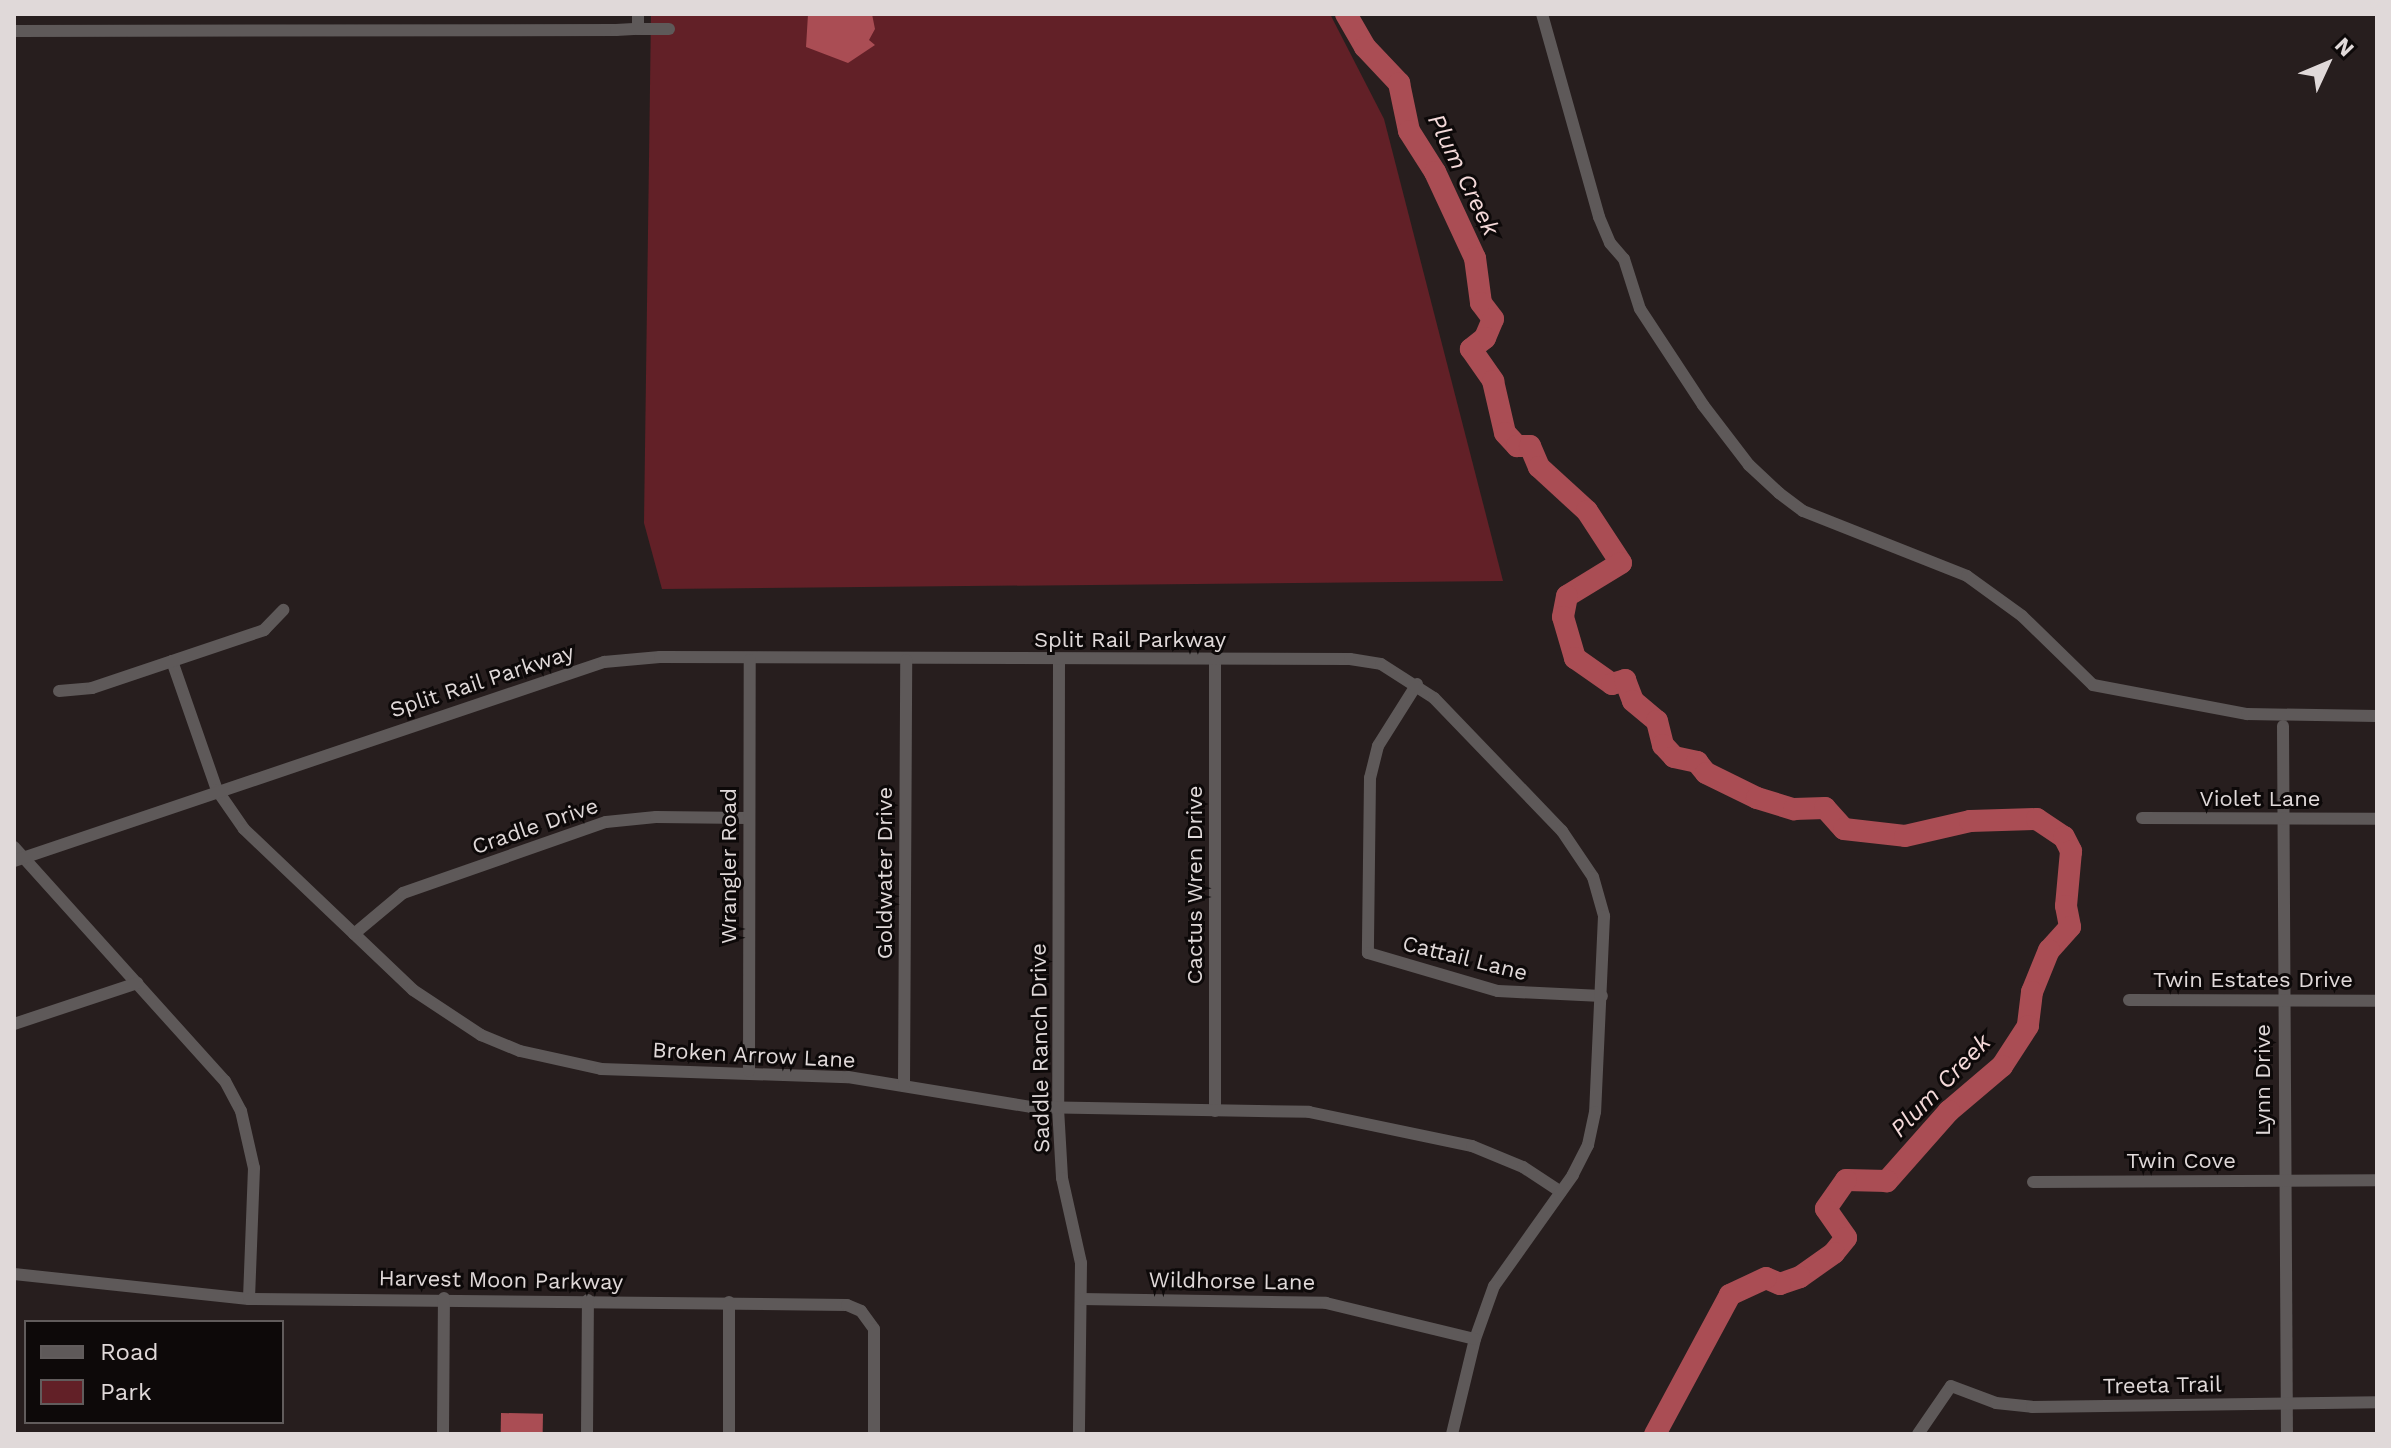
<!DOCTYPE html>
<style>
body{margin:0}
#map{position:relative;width:2391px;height:1448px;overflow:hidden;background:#271e1e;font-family:"Work Sans",sans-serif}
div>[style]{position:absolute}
.green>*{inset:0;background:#622027}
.water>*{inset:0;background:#aa4d54;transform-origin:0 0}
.river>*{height:22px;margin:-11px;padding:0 11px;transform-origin:11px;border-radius:11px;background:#aa4d54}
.street>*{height:12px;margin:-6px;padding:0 6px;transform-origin:6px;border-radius:6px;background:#5e5959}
span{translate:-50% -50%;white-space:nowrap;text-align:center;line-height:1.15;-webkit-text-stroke:6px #0d0909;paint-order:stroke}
.street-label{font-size:22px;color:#e0d9d9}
.water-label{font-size:24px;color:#f4d9d9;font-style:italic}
.frame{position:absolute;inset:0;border:16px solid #e0d9d9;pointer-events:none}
.legend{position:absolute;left:24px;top:1320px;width:260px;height:104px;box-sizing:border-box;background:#0d0909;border:2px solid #615c5c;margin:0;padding:10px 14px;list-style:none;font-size:24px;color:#e0d9d9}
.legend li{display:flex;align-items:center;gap:16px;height:40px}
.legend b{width:40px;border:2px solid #615c5c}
.north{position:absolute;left:2287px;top:24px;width:80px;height:80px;-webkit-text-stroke:6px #0d0909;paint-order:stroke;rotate:46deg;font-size:22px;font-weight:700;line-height:32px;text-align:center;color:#e0d9d9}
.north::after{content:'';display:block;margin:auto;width:28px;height:36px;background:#e0d9d9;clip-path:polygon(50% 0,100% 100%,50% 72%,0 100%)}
</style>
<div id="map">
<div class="green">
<i style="clip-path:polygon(651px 14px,1330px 14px,1384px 119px,1503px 581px,662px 589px,644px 523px)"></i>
</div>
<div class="water">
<i style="clip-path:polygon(808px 14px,872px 14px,875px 29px,869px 40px,875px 45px,848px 63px,806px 47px)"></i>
<i style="left:501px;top:1413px;width:42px;height:20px;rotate:1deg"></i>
</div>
<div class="river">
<i style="left:1346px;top:14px;width:38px;rotate:60deg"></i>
<i style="left:1365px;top:47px;width:50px;rotate:46.6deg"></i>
<i style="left:1399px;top:83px;width:49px;rotate:78.2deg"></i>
<i style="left:1409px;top:131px;width:49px;rotate:57.6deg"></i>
<i style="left:1435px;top:172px;width:95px;rotate:65.1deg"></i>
<i style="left:1475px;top:258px;width:45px;rotate:82.4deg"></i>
<i style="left:1481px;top:303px;width:20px;rotate:53deg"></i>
<i style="left:1493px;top:319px;width:21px;rotate:113deg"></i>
<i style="left:1485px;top:338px;width:18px;rotate:142deg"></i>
<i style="left:1471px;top:349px;width:39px;rotate:55deg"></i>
<i style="left:1493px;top:381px;width:53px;rotate:77deg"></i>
<i style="left:1505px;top:433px;width:18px;rotate:47deg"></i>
<i style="left:1517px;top:446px;width:13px"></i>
<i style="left:1530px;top:446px;width:23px;rotate:67deg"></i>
<i style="left:1539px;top:467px;width:65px;rotate:42.5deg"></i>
<i style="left:1587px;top:511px;width:62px;rotate:56.8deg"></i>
<i style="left:1621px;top:563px;width:63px;rotate:148.6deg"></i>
<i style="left:1567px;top:596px;width:21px;rotate:101deg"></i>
<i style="left:1563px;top:617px;width:43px;rotate:73.7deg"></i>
<i style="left:1575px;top:658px;width:45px;rotate:35.1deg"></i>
<i style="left:1612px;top:684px;width:14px;rotate:-17deg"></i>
<i style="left:1625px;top:680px;width:22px;rotate:69deg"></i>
<i style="left:1633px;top:701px;width:31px;rotate:40deg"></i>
<i style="left:1657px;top:721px;width:25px;rotate:76deg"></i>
<i style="left:1663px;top:745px;width:16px;rotate:47deg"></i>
<i style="left:1674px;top:757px;width:24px;rotate:12deg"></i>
<i style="left:1697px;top:762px;width:14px;rotate:51deg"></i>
<i style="left:1706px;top:773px;width:57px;rotate:26.1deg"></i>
<i style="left:1757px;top:798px;width:39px;rotate:17deg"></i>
<i style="left:1794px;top:809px;width:31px;rotate:-2deg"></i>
<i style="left:1825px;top:808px;width:28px;rotate:48deg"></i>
<i style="left:1844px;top:829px;width:61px;rotate:6.5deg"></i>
<i style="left:1905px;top:836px;width:67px;rotate:-13deg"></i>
<i style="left:1970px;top:821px;width:67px;rotate:-1.7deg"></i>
<i style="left:2037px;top:819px;width:32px;rotate:34deg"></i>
<i style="left:2064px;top:837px;width:16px;rotate:63deg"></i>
<i style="left:2071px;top:851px;width:55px;rotate:95.2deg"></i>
<i style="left:2066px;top:906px;width:21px;rotate:79deg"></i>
<i style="left:2070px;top:927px;width:31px;rotate:132deg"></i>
<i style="left:2049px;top:950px;width:45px;rotate:112deg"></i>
<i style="left:2032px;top:992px;width:34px;rotate:97deg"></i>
<i style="left:2028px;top:1026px;width:48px;rotate:123deg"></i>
<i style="left:2002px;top:1066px;width:70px;rotate:139.7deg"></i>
<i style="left:1949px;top:1111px;width:94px;rotate:131.5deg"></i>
<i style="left:1887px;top:1181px;width:41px;rotate:-178.6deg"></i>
<i style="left:1846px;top:1180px;width:35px;rotate:125deg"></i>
<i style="left:1826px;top:1209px;width:35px;rotate:55deg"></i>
<i style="left:1846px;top:1238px;width:19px;rotate:129deg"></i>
<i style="left:1834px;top:1253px;width:42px;rotate:144.8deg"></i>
<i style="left:1800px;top:1277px;width:21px;rotate:161deg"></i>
<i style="left:1780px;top:1284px;width:15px;rotate:-157deg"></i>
<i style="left:1766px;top:1278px;width:40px;rotate:155deg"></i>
<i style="left:1730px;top:1295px;width:158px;rotate:118.3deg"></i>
</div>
<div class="street">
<i style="left:1542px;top:14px;width:211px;rotate:74.3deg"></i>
<i style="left:1599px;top:217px;width:28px;rotate:67deg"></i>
<i style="left:1610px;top:243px;width:21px;rotate:49deg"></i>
<i style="left:1624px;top:259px;width:52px;rotate:72.3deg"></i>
<i style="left:1640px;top:309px;width:115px;rotate:56.7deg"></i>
<i style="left:1703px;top:405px;width:76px;rotate:52.5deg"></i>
<i style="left:1749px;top:465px;width:41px;rotate:43deg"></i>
<i style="left:1779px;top:493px;width:30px;rotate:37deg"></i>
<i style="left:1803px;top:511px;width:176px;rotate:21.6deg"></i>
<i style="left:1967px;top:576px;width:68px;rotate:36deg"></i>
<i style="left:2022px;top:616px;width:99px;rotate:44.2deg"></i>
<i style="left:2093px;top:685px;width:157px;rotate:10.7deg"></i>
<i style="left:2247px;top:714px;width:130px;rotate:0.9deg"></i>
<i style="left:638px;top:29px;width:31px"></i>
<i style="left:14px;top:31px;width:602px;rotate:-0.1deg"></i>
<i style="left:616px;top:30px;width:22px;rotate:-3deg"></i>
<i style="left:638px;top:29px;width:15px;rotate:-90deg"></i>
<i style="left:1215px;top:659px;width:452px;rotate:90deg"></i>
<i style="left:1059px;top:660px;width:448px;rotate:90.1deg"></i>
<i style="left:1058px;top:1108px;width:70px;rotate:86.7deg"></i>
<i style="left:1062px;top:1178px;width:87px;rotate:77.4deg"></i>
<i style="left:1081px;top:1263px;width:171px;rotate:90.7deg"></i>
<i style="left:172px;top:661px;width:137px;rotate:70.8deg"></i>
<i style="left:217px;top:790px;width:47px;rotate:55.3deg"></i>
<i style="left:244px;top:829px;width:233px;rotate:43.6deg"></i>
<i style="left:413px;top:990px;width:82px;rotate:33.5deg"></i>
<i style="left:481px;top:1035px;width:42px;rotate:22.3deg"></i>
<i style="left:520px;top:1051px;width:83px;rotate:12.5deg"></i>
<i style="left:601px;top:1069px;width:247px;rotate:1.9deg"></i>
<i style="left:848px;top:1077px;width:185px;rotate:9.3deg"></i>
<i style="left:1031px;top:1107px;width:278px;rotate:1deg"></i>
<i style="left:1309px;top:1112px;width:167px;rotate:11.8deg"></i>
<i style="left:1472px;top:1146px;width:55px;rotate:22.4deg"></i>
<i style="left:1523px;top:1167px;width:45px;rotate:33.3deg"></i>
<i style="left:1417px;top:684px;width:73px;rotate:122.2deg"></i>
<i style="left:1378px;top:746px;width:33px;rotate:104deg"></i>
<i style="left:1370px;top:778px;width:175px;rotate:90.7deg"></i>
<i style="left:1368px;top:953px;width:135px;rotate:16.3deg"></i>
<i style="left:1498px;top:991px;width:104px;rotate:2.8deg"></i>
<i style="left:59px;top:691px;width:33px;rotate:-5deg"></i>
<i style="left:92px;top:688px;width:182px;rotate:-18.6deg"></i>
<i style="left:264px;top:630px;width:28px;rotate:-46deg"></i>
<i style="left:2283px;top:726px;width:708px;rotate:89.68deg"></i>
<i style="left:2142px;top:818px;width:235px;rotate:0.2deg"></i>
<i style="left:14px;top:847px;width:315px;rotate:48deg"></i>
<i style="left:225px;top:1081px;width:34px;rotate:62deg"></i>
<i style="left:241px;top:1111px;width:58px;rotate:77.2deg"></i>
<i style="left:254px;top:1168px;width:131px;rotate:92.2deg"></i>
<i style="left:14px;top:861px;width:623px;rotate:-18.64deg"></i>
<i style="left:604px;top:662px;width:56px;rotate:-5.1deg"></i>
<i style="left:660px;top:657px;width:690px;rotate:0.17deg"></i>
<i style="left:1350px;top:659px;width:31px;rotate:9deg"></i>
<i style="left:1381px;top:664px;width:63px;rotate:32.7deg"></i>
<i style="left:1434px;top:698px;width:185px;rotate:46.1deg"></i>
<i style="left:1562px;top:831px;width:55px;rotate:56deg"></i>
<i style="left:1593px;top:877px;width:41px;rotate:74.2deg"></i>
<i style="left:1604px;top:916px;width:196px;rotate:92.6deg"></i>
<i style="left:1595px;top:1112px;width:34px;rotate:102deg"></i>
<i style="left:1588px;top:1145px;width:34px;rotate:117deg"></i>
<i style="left:1573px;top:1175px;width:136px;rotate:125.4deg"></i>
<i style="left:1494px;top:1286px;width:56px;rotate:109.7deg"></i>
<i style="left:1475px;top:1339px;width:98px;rotate:103.6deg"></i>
<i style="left:354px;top:934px;width:64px;rotate:-39.9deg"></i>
<i style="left:403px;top:893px;width:215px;rotate:-19.3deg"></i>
<i style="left:606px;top:822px;width:50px;rotate:-5.7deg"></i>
<i style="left:656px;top:817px;width:92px;rotate:0.6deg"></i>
<i style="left:2129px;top:1000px;width:248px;rotate:0.2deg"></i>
<i style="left:14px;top:1024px;width:130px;rotate:-18.4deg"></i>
<i style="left:749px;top:1071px;width:411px;rotate:-89.9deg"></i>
<i style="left:904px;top:1086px;width:426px;rotate:-89.7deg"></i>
<i style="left:2033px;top:1182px;width:344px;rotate:-0.3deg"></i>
<i style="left:14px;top:1274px;width:236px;rotate:6.1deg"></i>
<i style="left:249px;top:1299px;width:598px;rotate:0.57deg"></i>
<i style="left:847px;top:1305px;width:15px;rotate:23deg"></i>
<i style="left:861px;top:1311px;width:22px;rotate:54deg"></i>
<i style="left:874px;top:1329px;width:105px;rotate:90deg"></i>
<i style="left:1081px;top:1299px;width:245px;rotate:0.9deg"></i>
<i style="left:1326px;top:1303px;width:153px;rotate:13.6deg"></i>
<i style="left:443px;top:1434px;width:136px;rotate:-89.6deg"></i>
<i style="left:587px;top:1434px;width:134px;rotate:-89.6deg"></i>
<i style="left:729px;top:1434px;width:132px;rotate:-90deg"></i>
<i style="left:1918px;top:1434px;width:58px;rotate:-55.5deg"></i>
<i style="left:1951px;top:1386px;width:48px;rotate:20.7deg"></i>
<i style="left:1996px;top:1403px;width:36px;rotate:6deg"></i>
<i style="left:2032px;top:1407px;width:345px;rotate:-0.8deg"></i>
</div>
<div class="street-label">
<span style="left:1130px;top:640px">Split Rail Parkway</span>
<span style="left:482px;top:681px;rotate:-18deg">Split Rail Parkway</span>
<span style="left:2260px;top:799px">Violet Lane</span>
<span style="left:535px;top:826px;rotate:-19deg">Cradle Drive</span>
<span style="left:729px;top:866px;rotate:-90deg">Wrangler Road</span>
<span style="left:885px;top:873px;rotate:-90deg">Goldwater Drive</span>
<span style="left:1195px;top:885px;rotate:-90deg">Cactus Wren Drive</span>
<span style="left:1465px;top:958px;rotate:14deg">Cattail Lane</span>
<span style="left:2253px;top:980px">Twin Estates Drive</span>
<span style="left:1040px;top:1048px;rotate:-91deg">Saddle Ranch Drive</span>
<span style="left:754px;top:1055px;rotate:3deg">Broken Arrow Lane</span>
<span style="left:2263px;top:1080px;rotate:-90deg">Lynn Drive</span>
<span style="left:2181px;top:1161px">Twin Cove</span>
<span style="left:501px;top:1280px;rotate:1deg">Harvest Moon Parkway</span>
<span style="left:1232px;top:1281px;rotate:1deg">Wildhorse Lane</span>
<span style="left:2162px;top:1385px;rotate:-1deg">Treeta Trail</span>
</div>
<div class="water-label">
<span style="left:1463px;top:175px;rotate:64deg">Plum Creek</span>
<span style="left:1941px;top:1086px;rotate:-46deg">Plum Creek</span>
</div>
<div class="frame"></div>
<ul class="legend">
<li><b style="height:10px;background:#5e5959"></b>Road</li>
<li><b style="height:22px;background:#622027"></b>Park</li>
</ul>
<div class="north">N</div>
</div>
